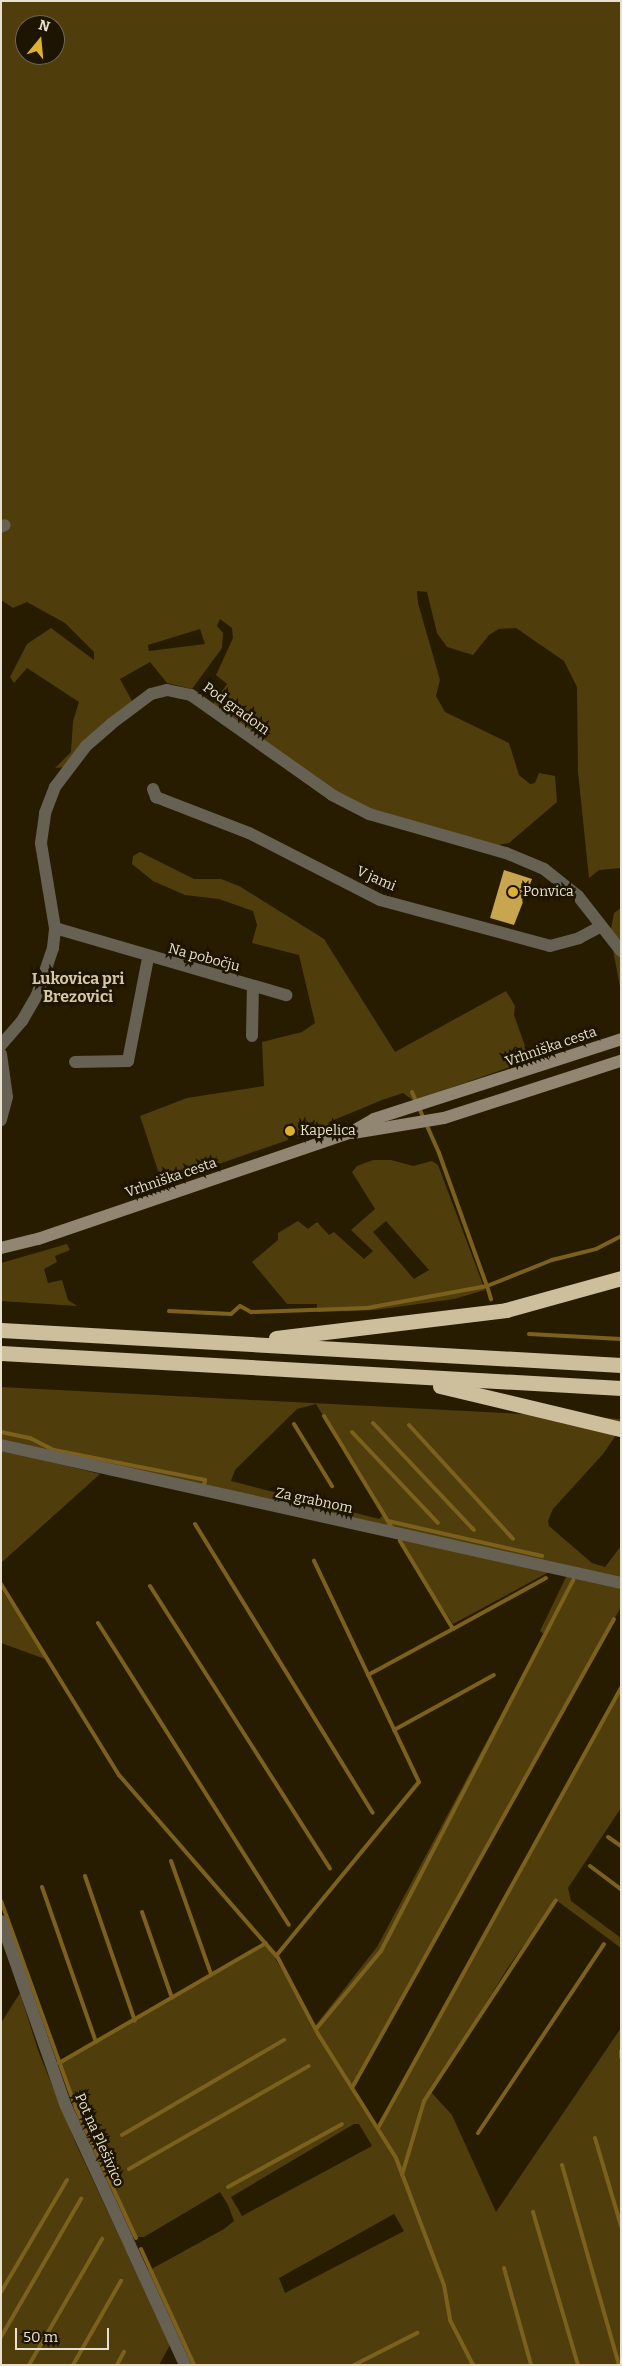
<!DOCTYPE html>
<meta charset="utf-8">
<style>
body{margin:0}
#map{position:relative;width:622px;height:2366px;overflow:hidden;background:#281c00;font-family:Bitter,serif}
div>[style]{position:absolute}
.green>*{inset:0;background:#4f3d0c}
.stream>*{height:4px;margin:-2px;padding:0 2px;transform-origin:2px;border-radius:2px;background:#7b611d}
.building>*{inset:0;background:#c8a54f}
.street>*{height:12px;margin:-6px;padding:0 6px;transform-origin:6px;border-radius:6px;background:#666153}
.secondary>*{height:12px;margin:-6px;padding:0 6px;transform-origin:6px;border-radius:6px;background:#908671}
.highway>*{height:15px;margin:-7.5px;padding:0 7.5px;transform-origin:7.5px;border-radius:7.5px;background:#cdbe9c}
.dots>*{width:14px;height:14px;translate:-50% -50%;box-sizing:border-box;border:2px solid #1d1401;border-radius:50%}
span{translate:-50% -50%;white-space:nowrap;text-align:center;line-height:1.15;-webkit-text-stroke:5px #1d1401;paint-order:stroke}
.street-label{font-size:14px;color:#e8e1cf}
.poi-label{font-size:14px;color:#e8e1cf}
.left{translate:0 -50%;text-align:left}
.quarter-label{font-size:16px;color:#d5c6a4;font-weight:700}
.frame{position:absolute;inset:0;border:2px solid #e8e1cf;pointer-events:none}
.north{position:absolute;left:15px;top:15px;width:50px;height:50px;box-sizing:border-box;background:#1d1401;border:1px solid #6e6653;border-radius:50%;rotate:17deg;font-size:14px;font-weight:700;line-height:20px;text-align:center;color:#e8e1cf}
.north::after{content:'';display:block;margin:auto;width:18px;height:22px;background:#dfb133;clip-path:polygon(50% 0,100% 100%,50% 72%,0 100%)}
.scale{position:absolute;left:15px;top:2328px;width:94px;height:22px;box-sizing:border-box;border:2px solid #e8e1cf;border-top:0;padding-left:6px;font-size:15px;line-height:18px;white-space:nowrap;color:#e8e1cf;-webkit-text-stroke:4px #1d1401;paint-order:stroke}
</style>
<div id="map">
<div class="green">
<i style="clip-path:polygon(evenodd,1px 1px,621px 1px,621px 868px,599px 870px,589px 878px,578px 772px,577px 687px,564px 661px,516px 628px,499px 629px,489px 635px,473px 655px,447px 647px,437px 633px,427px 592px,417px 591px,418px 603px,440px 680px,436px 696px,445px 712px,509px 743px,519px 775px,530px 784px,535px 783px,539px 773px,555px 776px,557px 802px,509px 843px,498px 845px,373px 811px,339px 794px,212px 706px,227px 684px,216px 675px,233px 638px,232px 628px,220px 619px,217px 626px,223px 633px,222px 648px,192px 689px,167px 683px,150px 662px,120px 679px,132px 701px,66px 767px,55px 768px,71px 752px,73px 721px,79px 702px,27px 668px,14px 683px,10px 677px,27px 644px,51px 628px,94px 660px,94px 652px,65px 623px,27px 602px,13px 608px,1px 600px,1px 1px,25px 25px,55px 25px,55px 55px,25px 55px,25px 25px,1px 1px,200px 629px,205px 644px,149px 651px,148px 645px,200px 629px)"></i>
<i style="clip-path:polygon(140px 852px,194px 879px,221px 879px,239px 886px,324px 939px,395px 1052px,506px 991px,515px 1006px,514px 1015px,530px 1060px,414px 1101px,403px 1093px,382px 1100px,329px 1122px,327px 1130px,299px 1139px,293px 1123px,285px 1125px,288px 1140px,170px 1181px,161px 1180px,140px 1116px,187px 1098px,264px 1086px,262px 1042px,302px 1032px,315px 1023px,299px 955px,252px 943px,257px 925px,253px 911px,219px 899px,185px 895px,153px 881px,132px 864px,133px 856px)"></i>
<i style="clip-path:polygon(621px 908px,621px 992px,610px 934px,614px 913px)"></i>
<i style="clip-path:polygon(evenodd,373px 1160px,391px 1160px,413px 1166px,432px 1161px,438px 1165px,485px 1290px,454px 1299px,375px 1310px,317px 1312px,317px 1304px,287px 1304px,252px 1262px,278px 1240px,278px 1233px,298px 1221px,308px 1229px,317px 1222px,329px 1235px,334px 1232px,364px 1259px,373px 1251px,351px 1230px,375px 1209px,352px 1172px,357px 1166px,373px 1160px,386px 1221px,429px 1270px,414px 1279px,373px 1232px,386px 1221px)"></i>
<i style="clip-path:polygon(67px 1244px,70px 1250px,55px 1256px,57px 1262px,44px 1269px,48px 1283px,62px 1280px,68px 1300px,77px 1306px,1px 1301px,1px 1263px)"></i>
<i style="clip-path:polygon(evenodd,1px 1387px,621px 1419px,621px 1428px,603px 1454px,553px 1509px,548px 1521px,549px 1526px,592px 1563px,605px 1567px,621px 1546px,621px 1579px,1px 1440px,1px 1387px,316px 1404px,383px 1515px,379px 1519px,231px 1481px,235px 1470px,297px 1409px,316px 1404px)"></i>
<i style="clip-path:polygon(1px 1450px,100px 1474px,1px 1563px)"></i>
<i style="clip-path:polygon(397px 1538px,549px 1572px,453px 1624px)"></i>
<i style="clip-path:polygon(evenodd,567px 1575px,621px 1587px,621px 1607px,353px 2086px,378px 2128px,621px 1684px,621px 1808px,568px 1888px,571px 1901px,621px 1938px,621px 1948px,556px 1900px,507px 1969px,431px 2092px,452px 2115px,496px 2212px,621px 2028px,621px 2365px,191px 2365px,148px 2271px,224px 2229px,234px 2221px,228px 2205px,220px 2192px,144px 2237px,132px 2237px,78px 2119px,59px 2063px,266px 1943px,315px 2026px,377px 1947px,544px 1634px,540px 1631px,567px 1575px,354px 2124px,359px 2124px,372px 2146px,242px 2216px,231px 2197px,354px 2124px,567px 1575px,394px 2214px,404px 2231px,285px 2293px,279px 2278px,394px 2214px)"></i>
<i style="clip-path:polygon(1px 1589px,18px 1614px,48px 1660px,1px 1643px)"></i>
<i style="clip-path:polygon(20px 1993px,39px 2053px,77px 2146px,170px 2345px,159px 2365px,1px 2365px,1px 2023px)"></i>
</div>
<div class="stream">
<i style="left:412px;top:1092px;width:67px;rotate:66.1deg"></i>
<i style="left:439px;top:1153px;width:141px;rotate:70.2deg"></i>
<i style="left:487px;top:1286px;width:70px;rotate:-21.8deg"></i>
<i style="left:552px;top:1260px;width:45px;rotate:-14deg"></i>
<i style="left:596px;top:1249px;width:28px;rotate:-27deg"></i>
<i style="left:169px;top:1311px;width:62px;rotate:2.8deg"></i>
<i style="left:231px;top:1314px;width:12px;rotate:-42deg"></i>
<i style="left:240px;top:1306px;width:13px;rotate:29deg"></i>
<i style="left:251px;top:1312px;width:116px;rotate:-2deg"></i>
<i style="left:367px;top:1308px;width:122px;rotate:-10.4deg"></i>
<i style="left:487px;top:1286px;width:14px;rotate:73deg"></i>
<i style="left:529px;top:1334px;width:92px;rotate:3.1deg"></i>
<i style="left:324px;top:1416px;width:129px;rotate:58.7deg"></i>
<i style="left:373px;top:1423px;width:147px;rotate:46.7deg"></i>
<i style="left:294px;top:1424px;width:73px;rotate:58.5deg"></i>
<i style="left:409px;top:1425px;width:154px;rotate:47.6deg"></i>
<i style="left:1px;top:1432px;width:30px;rotate:12deg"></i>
<i style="left:30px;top:1438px;width:27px;rotate:27deg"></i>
<i style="left:54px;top:1450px;width:154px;rotate:11.2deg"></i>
<i style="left:205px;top:1480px;width:6px;rotate:99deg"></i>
<i style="left:352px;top:1432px;width:125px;rotate:46.6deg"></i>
<i style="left:388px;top:1521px;width:158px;rotate:12.8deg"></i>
<i style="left:195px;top:1524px;width:339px;rotate:58.4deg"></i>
<i style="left:1px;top:1584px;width:225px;rotate:58.3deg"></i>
<i style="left:119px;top:1775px;width:242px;rotate:49deg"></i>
<i style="left:278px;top:1958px;width:86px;rotate:62.2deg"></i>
<i style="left:318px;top:2034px;width:146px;rotate:57.8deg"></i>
<i style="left:396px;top:2158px;width:136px;rotate:69.3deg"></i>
<i style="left:444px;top:2285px;width:36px;rotate:80deg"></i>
<i style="left:450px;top:2320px;width:51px;rotate:62.9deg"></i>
<i style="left:150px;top:1586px;width:335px;rotate:57.5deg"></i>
<i style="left:98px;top:1623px;width:357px;rotate:57.7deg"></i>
<i style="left:453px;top:1629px;width:106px;rotate:-28.7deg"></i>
<i style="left:368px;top:1675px;width:97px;rotate:-28.4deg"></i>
<i style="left:453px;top:1629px;width:103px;rotate:-121.1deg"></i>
<i style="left:394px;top:1730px;width:114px;rotate:-28.8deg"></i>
<i style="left:608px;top:1837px;width:16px;rotate:35deg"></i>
<i style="left:171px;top:1861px;width:120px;rotate:70.5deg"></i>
<i style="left:590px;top:1866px;width:39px;rotate:37deg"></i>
<i style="left:85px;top:1876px;width:153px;rotate:71deg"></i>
<i style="left:42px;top:1887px;width:164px;rotate:70.8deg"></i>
<i style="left:1px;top:1901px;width:220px;rotate:70.1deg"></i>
<i style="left:76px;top:2108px;width:143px;rotate:65.2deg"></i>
<i style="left:142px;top:1912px;width:91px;rotate:70.8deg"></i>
<i style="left:276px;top:1956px;width:225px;rotate:-50.6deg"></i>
<i style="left:419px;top:1782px;width:245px;rotate:-115.4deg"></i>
<i style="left:316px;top:2029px;width:102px;rotate:-50.2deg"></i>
<i style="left:381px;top:1951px;width:418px;rotate:-62.6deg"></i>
<i style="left:621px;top:2051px;width:6px;rotate:90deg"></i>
<i style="left:59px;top:2063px;width:239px;rotate:-30.1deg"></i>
<i style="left:352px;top:2088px;width:537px;rotate:-60.81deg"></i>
<i style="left:378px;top:2128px;width:503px;rotate:-61.09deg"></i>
<i style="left:478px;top:2133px;width:227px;rotate:-56.3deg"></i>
<i style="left:122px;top:2135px;width:188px;rotate:-30.4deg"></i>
<i style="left:595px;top:2138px;width:92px;rotate:73.5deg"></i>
<i style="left:562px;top:2165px;width:208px;rotate:74.1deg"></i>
<i style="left:129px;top:2169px;width:207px;rotate:-29.8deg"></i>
<i style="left:402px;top:2175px;width:77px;rotate:-73.4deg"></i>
<i style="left:424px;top:2101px;width:240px;rotate:-56.7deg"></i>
<i style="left:228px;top:2187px;width:130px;rotate:-28.9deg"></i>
<i style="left:533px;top:2212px;width:159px;rotate:73.6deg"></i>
<i style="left:141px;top:2249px;width:128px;rotate:65.4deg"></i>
<i style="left:504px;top:2268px;width:101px;rotate:74.4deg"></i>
<i style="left:1px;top:2292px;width:130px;rotate:-59.5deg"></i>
<i style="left:1px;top:2337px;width:160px;rotate:-59.9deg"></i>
<i style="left:29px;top:2365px;width:146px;rotate:-59.9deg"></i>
<i style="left:73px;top:2365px;width:97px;rotate:-60.3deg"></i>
<i style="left:117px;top:2365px;width:15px;rotate:-62deg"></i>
<i style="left:354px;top:2365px;width:71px;rotate:-26.9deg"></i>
</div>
<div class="building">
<i style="clip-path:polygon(504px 870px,532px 879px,514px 925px,490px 918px)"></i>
</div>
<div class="street">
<i style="left:1px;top:527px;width:4px;rotate:-27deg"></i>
<i style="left:153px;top:789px;width:9px;rotate:69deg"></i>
<i style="left:156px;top:797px;width:100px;rotate:21.2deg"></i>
<i style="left:249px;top:833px;width:147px;rotate:27.1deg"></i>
<i style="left:380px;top:900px;width:176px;rotate:15.1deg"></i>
<i style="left:550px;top:946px;width:30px;rotate:-15deg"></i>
<i style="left:579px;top:938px;width:24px;rotate:-28deg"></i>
<i style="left:55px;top:928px;width:241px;rotate:16.2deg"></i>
<i style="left:252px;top:1036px;width:50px;rotate:-88.9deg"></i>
<i style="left:1px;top:1045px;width:32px;rotate:-49deg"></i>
<i style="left:22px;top:1021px;width:30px;rotate:-60deg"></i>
<i style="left:37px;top:995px;width:50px;rotate:-71.2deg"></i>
<i style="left:53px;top:948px;width:20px;rotate:-84deg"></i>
<i style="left:55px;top:928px;width:86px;rotate:-99.4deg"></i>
<i style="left:41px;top:843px;width:30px;rotate:-82deg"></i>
<i style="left:45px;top:813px;width:28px;rotate:-69deg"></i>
<i style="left:55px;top:787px;width:51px;rotate:-52.9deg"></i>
<i style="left:86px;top:746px;width:33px;rotate:-41deg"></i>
<i style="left:111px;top:724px;width:50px;rotate:-36.9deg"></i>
<i style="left:151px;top:694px;width:16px;rotate:-14deg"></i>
<i style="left:167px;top:690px;width:25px;rotate:12deg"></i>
<i style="left:191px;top:695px;width:173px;rotate:35.3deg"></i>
<i style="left:332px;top:795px;width:42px;rotate:27.2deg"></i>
<i style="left:369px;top:814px;width:142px;rotate:15.9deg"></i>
<i style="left:506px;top:853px;width:41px;rotate:22.8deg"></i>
<i style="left:544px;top:869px;width:43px;rotate:38.5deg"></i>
<i style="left:578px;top:896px;width:70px;rotate:52deg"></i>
<i style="left:1px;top:1054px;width:43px;rotate:82.1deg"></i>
<i style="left:7px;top:1097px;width:24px;rotate:105deg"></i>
<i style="left:75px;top:1062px;width:53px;rotate:-1.1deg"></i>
<i style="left:128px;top:1061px;width:105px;rotate:-79deg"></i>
<i style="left:1px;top:1445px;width:635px;rotate:12.55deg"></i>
<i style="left:1px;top:1921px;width:194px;rotate:70.7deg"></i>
<i style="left:65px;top:2104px;width:287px;rotate:65.3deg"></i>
</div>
<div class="secondary">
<i style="left:353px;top:1133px;width:92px;rotate:-9.4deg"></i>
<i style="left:444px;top:1118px;width:186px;rotate:-17.9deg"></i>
<i style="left:1px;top:1248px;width:38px;rotate:-14deg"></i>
<i style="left:38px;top:1239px;width:330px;rotate:-18.8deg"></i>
<i style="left:350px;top:1133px;width:28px;rotate:-30deg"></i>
<i style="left:374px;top:1119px;width:260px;rotate:-17.9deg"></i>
</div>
<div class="highway">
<i style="left:1px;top:1330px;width:621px;rotate:3.23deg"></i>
<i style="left:276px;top:1338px;width:232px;rotate:-6.9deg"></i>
<i style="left:506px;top:1310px;width:119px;rotate:-15.5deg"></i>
<i style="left:1px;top:1353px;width:621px;rotate:3.23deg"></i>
<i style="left:440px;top:1386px;width:186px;rotate:13.4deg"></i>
</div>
<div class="dots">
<i style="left:513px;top:892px;background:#dfb133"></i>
<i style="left:290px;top:1131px;background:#dfb133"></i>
</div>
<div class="street-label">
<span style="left:236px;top:709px;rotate:36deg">Pod gradom</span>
<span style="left:376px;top:879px;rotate:24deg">V jami</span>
<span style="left:204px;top:958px;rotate:15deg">Na pobočju</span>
<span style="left:551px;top:1047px;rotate:-19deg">Vrhniška cesta</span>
<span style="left:171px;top:1178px;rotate:-19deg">Vrhniška cesta</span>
<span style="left:314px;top:1501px;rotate:12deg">Za grabnom</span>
<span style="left:99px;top:2140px;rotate:66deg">Pot na Plešivico</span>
</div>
<div class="poi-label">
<span class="left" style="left:523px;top:892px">Ponvica</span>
<span class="left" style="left:300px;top:1131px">Kapelica</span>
</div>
<div class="quarter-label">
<span style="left:78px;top:988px">Lukovica pri<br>Brezovici</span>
</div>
<div class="frame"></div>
<div class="north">N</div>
<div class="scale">50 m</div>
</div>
